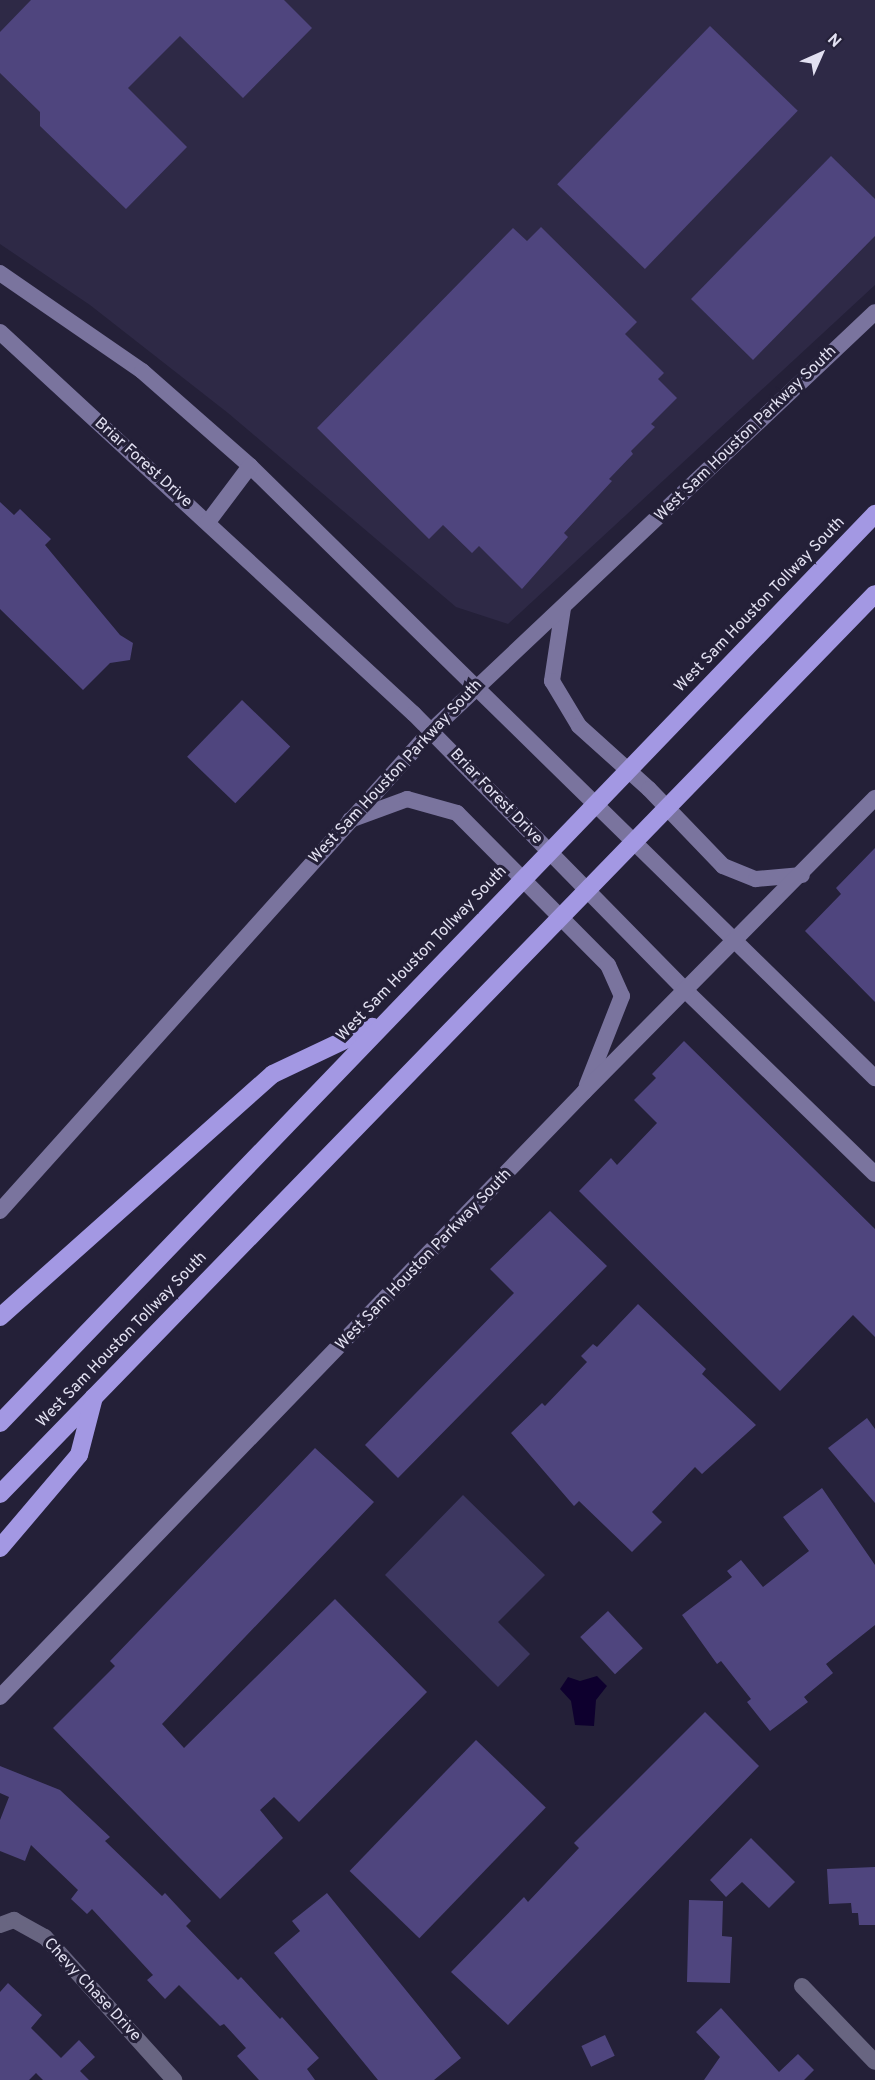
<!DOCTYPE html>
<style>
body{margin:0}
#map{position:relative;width:875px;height:2080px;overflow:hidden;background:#242038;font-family:Overpass,sans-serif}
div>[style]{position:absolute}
.built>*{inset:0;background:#2e2946}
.green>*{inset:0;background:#3d3760}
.water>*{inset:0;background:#0e002e}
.building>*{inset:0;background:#4f457e;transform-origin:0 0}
.minor>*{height:16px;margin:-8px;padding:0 8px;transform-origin:8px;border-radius:8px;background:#686581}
.secondary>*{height:16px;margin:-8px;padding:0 8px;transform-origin:8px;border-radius:8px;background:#7a749e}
.motorway>*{height:18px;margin:-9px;padding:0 9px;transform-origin:9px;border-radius:9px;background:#a398e3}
span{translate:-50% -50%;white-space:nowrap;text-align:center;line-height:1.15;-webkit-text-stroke:6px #242038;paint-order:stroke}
.street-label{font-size:16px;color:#e2e0f1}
.north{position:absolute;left:791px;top:24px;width:60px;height:60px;-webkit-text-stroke:4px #242038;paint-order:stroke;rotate:45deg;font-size:16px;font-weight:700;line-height:24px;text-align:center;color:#e2e0f1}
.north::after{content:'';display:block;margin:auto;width:21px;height:27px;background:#e2e0f1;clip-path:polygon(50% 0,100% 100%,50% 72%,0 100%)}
</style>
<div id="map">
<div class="built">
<i style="clip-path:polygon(0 0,875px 0,875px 285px,508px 624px,456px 607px,228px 413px,90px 305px,0 244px)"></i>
</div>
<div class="green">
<i style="clip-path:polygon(463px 1495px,545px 1575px,498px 1622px,530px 1654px,498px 1687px,385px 1575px)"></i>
</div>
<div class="water">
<i style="clip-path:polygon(597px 1676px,607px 1686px,596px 1700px,594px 1726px,575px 1725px,571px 1701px,560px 1689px,568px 1677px,580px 1681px)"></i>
</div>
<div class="building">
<i style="clip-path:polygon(31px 0,284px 0,312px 28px,243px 98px,180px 36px,128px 88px,187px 147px,126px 209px,40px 126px,40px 112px,0 73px,0 32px)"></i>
<i style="left:710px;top:26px;width:122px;height:220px;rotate:44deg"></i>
<i style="clip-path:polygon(831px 156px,875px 199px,875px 236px,753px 360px,691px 299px)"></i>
<i style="clip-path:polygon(541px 227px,637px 322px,625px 334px,664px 373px,658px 379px,677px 398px,651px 424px,655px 427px,631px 451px,633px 454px,609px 479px,612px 481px,564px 533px,568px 537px,522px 589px,479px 546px,472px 553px,443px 525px,429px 539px,317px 428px,513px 228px,527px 241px)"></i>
<i style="clip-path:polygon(0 502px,14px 515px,20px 509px,51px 539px,45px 545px,120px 635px,133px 643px,130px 660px,110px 663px,83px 690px,0 609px)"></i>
<i style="left:242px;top:700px;width:67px;height:79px;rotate:44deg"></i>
<i style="clip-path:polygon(875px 848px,875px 1002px,805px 931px,841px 894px,836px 888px)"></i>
<i style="clip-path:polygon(684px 1041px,875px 1229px,875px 1337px,853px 1315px,780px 1391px,579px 1191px,611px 1158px,617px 1165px,657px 1123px,634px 1100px,656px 1078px,652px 1074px)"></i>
<i style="clip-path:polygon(550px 1211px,607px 1266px,398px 1478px,365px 1445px,514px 1293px,490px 1269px)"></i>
<i style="clip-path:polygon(638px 1304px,706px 1369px,702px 1374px,756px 1425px,702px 1474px,695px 1467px,652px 1512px,662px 1522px,632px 1552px,579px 1501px,574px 1506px,511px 1433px,542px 1403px,545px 1406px,587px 1362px,581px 1356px,593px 1344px,597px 1347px)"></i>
<i style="clip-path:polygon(867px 1418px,875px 1429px,875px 1503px,828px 1448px)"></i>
<i style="clip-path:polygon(315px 1448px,374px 1502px,162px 1724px,184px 1748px,335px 1599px,427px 1692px,299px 1822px,274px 1797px,260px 1810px,283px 1838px,220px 1899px,53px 1728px,115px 1666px,110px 1661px)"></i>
<i style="clip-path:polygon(822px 1488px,875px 1565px,875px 1625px,826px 1664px,833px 1673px,804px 1697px,808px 1702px,770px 1731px,747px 1702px,751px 1699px,721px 1661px,717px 1664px,682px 1615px,732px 1577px,727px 1571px,741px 1560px,763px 1587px,809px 1551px,783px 1517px)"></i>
<i style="left:608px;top:1611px;width:51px;height:38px;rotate:47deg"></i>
<i style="clip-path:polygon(705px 1712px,759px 1766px,508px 2025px,451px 1972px,524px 1897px,528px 1902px,579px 1848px,574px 1843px)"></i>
<i style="left:476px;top:1740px;width:97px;height:182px;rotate:44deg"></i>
<i style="clip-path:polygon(0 1766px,60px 1790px,110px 1837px,105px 1841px,162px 1896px,165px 1893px,191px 1921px,186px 1926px,238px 1980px,241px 1977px,280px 2019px,282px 2017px,319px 2058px,307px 2069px,315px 2080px,259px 2080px,237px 2056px,246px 2048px,224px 2024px,220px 2026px,179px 1985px,165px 1999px,147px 1980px,153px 1975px,92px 1909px,87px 1914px,71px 1899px,78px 1890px,31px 1845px,25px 1861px,0 1851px,0 1820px,9px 1797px,0 1793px)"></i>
<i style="clip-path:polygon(751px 1838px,795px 1882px,769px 1908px,742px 1882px,726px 1897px,710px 1880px)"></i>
<i style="clip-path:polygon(875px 1867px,875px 1925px,859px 1925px,858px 1913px,852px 1913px,851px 1903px,829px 1904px,827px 1869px)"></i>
<i style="clip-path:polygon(327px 1893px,461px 2058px,434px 2080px,378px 2080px,274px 1953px,300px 1931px,292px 1921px)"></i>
<i style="clip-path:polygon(689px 1900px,723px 1901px,722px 1936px,732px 1937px,730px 1983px,687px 1982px)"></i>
<i style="clip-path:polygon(8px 1983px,42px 2015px,31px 2028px,61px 2058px,79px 2040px,95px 2057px,80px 2071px,89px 2080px,43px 2080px,36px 2073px,29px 2080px,0 2080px,0 1992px)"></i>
<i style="clip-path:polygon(721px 2008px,779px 2072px,798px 2054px,814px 2070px,804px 2080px,704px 2080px,720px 2057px,696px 2032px)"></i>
<i style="left:605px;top:2035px;width:23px;height:26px;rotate:65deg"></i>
</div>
<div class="minor">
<i style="left:0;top:1925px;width:15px;rotate:-20deg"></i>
<i style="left:14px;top:1920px;width:35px;rotate:29deg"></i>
<i style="left:45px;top:1937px;width:193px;rotate:47.9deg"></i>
<i style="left:802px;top:1986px;width:105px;rotate:46.2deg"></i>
</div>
<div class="secondary">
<i style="left:0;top:273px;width:173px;rotate:34.6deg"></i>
<i style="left:142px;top:371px;width:144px;rotate:41.3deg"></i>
<i style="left:250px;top:466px;width:875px;rotate:44.4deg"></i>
<i style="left:0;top:332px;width:563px;rotate:42.7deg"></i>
<i style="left:414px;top:714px;width:387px;rotate:45.5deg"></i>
<i style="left:685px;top:990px;width:264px;rotate:44.1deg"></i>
<i style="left:208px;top:522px;width:70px;rotate:-53.1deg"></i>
<i style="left:563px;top:608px;width:74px;rotate:98.6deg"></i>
<i style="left:552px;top:681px;width:52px;rotate:59deg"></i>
<i style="left:579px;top:726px;width:94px;rotate:42deg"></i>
<i style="left:649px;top:789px;width:107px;rotate:46.1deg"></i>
<i style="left:723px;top:866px;width:35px;rotate:22deg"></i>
<i style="left:756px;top:879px;width:46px;rotate:-5deg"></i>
<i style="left:350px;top:820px;width:61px;rotate:-20.2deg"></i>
<i style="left:407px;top:799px;width:52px;rotate:15.6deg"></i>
<i style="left:457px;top:813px;width:214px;rotate:45.2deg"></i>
<i style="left:608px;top:965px;width:34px;rotate:66deg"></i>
<i style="left:622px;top:996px;width:96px;rotate:111.5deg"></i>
<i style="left:0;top:1211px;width:645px;rotate:-48.08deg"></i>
<i style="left:431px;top:731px;width:610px;rotate:-43.34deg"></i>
<i style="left:0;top:1697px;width:841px;rotate:-46.01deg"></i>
<i style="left:584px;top:1092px;width:414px;rotate:-45.3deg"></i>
</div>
<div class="motorway">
<i style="left:0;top:1317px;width:365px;rotate:-41.7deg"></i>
<i style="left:273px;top:1074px;width:110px;rotate:-25.4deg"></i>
<i style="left:0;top:1423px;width:1262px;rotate:-46.09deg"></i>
<i style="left:0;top:1494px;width:1255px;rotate:-45.81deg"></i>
<i style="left:0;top:1548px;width:122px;rotate:-49.7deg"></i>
<i style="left:79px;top:1455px;width:60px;rotate:-75.5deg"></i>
</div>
<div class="street-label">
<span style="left:746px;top:434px;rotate:-44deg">West Sam Houston Parkway South</span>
<span style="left:143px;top:463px;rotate:42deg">Briar Forest Drive</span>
<span style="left:760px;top:605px;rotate:-46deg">West Sam Houston Tollway South</span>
<span style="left:396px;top:772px;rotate:-47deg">West Sam Houston Parkway South</span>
<span style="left:496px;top:797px;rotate:46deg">Briar Forest Drive</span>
<span style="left:422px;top:954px;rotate:-46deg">West Sam Houston Tollway South</span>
<span style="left:424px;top:1260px;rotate:-46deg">West Sam Houston Parkway South</span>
<span style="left:122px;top:1340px;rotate:-46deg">West Sam Houston Tollway South</span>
<span style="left:92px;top:1990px;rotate:47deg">Chevy Chase Drive</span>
</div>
<div class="north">N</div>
</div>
